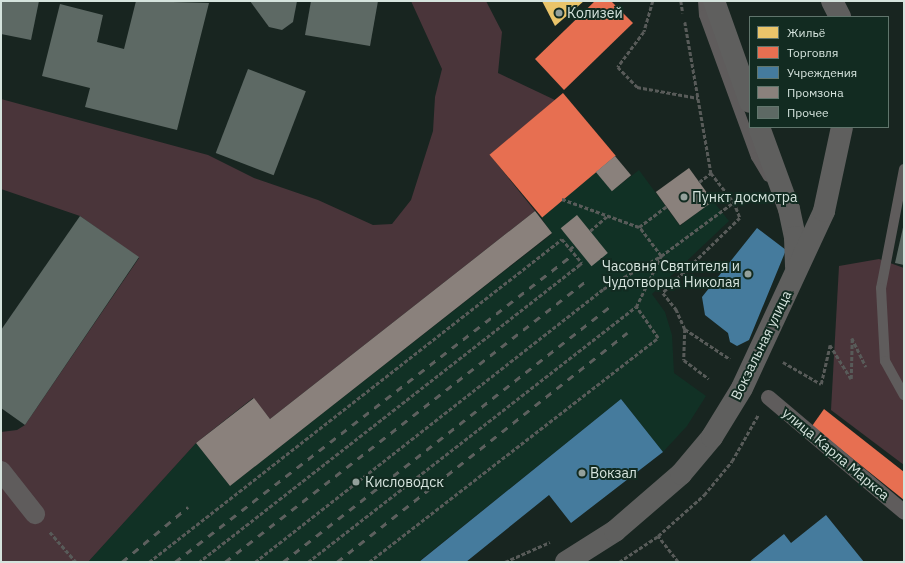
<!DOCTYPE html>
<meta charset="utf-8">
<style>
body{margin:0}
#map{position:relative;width:905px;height:563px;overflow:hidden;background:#182520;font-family:"IBM Plex Sans",sans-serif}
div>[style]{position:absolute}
.built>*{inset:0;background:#113125}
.green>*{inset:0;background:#4a353a}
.homes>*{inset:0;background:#e9c46a}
.shops>*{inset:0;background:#e76f51;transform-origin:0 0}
.public>*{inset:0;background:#457b9d}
.industry>*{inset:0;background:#8a817c;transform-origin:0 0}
.building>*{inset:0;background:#5d6964;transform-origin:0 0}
.path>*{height:2.5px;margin-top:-1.25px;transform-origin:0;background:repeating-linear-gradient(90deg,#585b59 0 4px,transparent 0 6px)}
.service>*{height:10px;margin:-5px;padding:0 5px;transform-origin:5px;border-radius:5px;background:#5f5c5c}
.pedestrian>*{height:15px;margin:-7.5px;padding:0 7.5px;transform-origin:7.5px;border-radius:7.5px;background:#5f5c5c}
.minor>*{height:20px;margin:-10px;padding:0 10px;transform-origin:10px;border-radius:10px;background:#5f5c5c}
.secondary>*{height:22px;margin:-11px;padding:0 11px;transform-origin:11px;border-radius:11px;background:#5f5f5e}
.rail>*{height:3px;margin-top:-1.5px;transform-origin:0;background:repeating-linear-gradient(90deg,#5d605e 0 7px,transparent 0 14px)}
.dots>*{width:11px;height:11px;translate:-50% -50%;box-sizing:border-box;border:2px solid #122b21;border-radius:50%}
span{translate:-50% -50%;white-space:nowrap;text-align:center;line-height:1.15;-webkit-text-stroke:4px #122b21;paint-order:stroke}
.poi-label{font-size:14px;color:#d5e3dd}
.left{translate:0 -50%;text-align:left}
.right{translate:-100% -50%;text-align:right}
.street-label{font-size:14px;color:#d5e3dd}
.frame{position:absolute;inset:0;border:2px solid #d5e3dd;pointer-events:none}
.legend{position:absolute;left:749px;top:16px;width:140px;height:112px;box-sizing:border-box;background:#122b21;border:1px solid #60756c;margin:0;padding:5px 7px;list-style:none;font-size:12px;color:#d5e3dd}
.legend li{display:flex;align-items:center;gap:8px;height:20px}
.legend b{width:20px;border:1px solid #60756c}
</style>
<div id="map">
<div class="built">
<i style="clip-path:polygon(639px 170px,680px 226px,713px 201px,729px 221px,652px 294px,665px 312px,672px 335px,674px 373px,706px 396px,687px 426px,663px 452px,621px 399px,418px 562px,88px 562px,196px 443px,230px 486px,552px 234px,541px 217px,595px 171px,612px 191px)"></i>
</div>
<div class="green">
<i style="clip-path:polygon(411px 1px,486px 1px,502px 32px,498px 73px,555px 100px,490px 155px,535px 211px,270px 419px,253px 398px,196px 443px,88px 562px,1px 562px,1px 432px,17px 430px,25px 425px,139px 258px,80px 216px,1px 189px,1px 99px,208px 155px,254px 178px,318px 200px,373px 225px,392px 224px,411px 200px,433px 131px,435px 97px,442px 69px)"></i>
<i style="clip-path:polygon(879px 259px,904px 268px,904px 465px,831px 410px,839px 266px)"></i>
</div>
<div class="homes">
<i style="clip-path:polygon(542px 1px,584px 1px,555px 26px)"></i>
</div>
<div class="shops">
<i style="clip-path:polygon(595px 1px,611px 1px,633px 23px,564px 90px,535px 59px)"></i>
<i style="left:563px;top:93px;width:82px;height:96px;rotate:50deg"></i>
<i style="clip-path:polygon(824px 409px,904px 472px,904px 500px,812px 426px)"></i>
</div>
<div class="public">
<i style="clip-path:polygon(757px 228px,786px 250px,749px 340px,737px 346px,730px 342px,728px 333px,705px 315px,702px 297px)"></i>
<i style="clip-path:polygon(621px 399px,663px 452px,571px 523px,549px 495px,466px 562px,419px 562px)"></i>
<i style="clip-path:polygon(826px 515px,864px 562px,749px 562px,784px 534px,791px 543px)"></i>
</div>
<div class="industry">
<i style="left:615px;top:156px;width:25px;height:25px;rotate:50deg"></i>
<i style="left:689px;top:168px;width:41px;height:41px;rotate:54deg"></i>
<i style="clip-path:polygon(535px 211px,552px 233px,230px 486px,196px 443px,254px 398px,270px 419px)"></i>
<i style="left:577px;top:215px;width:49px;height:21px;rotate:51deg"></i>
</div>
<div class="building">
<i style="clip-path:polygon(1px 1px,39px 1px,31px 40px,1px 34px)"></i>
<i style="clip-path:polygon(136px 1px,209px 3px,177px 130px,85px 107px,90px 88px,42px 76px,60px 4px,103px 15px,97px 42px,124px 49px)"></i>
<i style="clip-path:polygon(250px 1px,297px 1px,293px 22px,282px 30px,269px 27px)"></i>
<i style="clip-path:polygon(311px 1px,378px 1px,370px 46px,305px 35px)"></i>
<i style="left:248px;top:69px;width:62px;height:90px;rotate:21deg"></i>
<i style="clip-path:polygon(80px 216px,139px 257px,25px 425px,1px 408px,1px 330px)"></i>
<i style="clip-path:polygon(904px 223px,904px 265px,895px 263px)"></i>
</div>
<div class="path">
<i style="left:653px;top:1px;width:32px;rotate:106deg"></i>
<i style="left:644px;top:32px;width:44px;rotate:126.6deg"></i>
<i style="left:618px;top:67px;width:28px;rotate:46deg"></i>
<i style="left:637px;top:87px;width:62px;rotate:10.2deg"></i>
<i style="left:681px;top:1px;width:12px;rotate:81deg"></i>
<i style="left:685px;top:22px;width:153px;rotate:80.2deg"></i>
<i style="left:711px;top:173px;width:37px;rotate:52deg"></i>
<i style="left:734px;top:202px;width:17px;rotate:69deg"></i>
<i style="left:740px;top:218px;width:107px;rotate:135.8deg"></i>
<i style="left:663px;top:293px;width:21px;rotate:51deg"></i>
<i style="left:676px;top:309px;width:22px;rotate:66deg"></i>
<i style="left:685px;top:329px;width:31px;rotate:92deg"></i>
<i style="left:684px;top:360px;width:31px;rotate:37deg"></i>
<i style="left:699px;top:182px;width:15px;rotate:-37deg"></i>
<i style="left:562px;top:199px;width:82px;rotate:20deg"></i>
<i style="left:590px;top:231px;width:23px;rotate:-41deg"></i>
<i style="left:570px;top:249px;width:6px;rotate:-39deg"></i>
<i style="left:685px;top:329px;width:54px;rotate:33.7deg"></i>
<i style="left:783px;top:362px;width:44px;rotate:30.1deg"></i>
<i style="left:821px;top:384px;width:40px;rotate:-77deg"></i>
<i style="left:830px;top:345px;width:40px;rotate:58deg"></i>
<i style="left:851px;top:379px;width:41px;rotate:-88.6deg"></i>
<i style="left:852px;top:338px;width:32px;rotate:64deg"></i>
<i style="left:50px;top:532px;width:40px;rotate:49deg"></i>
<i style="left:149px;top:562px;width:524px;rotate:-38.03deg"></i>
<i style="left:562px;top:239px;width:31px;rotate:50deg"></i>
<i style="left:582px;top:263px;width:3px;rotate:135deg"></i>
<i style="left:580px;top:265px;width:482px;rotate:142deg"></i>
<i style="left:255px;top:562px;width:442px;rotate:-38.1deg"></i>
<i style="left:603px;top:289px;width:67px;rotate:-29.6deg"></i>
<i style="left:661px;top:256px;width:91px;rotate:-36.5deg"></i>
<i style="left:308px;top:562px;width:415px;rotate:-37.9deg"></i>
<i style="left:369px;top:562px;width:366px;rotate:-37.8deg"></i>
<i style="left:658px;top:338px;width:38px;rotate:-125deg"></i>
<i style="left:636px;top:307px;width:57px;rotate:-63.9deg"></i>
<i style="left:661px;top:256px;width:36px;rotate:-127deg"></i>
<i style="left:639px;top:227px;width:34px;rotate:-37deg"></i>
<i style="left:505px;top:562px;width:49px;rotate:-24deg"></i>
<i style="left:619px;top:562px;width:47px;rotate:-33.7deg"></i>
<i style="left:678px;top:562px;width:33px;rotate:-128deg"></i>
<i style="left:658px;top:536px;width:62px;rotate:-41.7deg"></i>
<i style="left:704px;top:495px;width:44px;rotate:-50.5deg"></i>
<i style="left:732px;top:461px;width:53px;rotate:-60.5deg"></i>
</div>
<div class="service">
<i style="left:703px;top:1px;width:14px;rotate:86deg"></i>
<i style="left:704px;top:15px;width:151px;rotate:69.9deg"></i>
<i style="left:756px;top:157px;width:23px;rotate:59deg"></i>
<i style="left:904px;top:169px;width:121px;rotate:100.9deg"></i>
<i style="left:881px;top:288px;width:73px;rotate:86.9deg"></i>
<i style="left:885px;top:361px;width:39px;rotate:61deg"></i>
</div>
<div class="pedestrian">
<i style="left:768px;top:397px;width:178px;rotate:40.2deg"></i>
</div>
<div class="minor">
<i style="left:1px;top:471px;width:55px;rotate:51.7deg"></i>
</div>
<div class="secondary">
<i style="left:714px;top:1px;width:107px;rotate:70.4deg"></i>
<i style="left:832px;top:1px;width:18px;rotate:63deg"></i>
<i style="left:759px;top:127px;width:87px;rotate:69.9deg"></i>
<i style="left:789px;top:209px;width:29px;rotate:78deg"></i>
<i style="left:795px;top:237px;width:30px;rotate:88deg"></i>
<i style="left:566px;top:562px;width:58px;rotate:-32.3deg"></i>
<i style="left:615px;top:531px;width:87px;rotate:-40.8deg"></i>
<i style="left:681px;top:474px;width:48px;rotate:-50deg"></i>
<i style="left:712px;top:437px;width:57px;rotate:-58.5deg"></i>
<i style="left:742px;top:388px;width:195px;rotate:-65.1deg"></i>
<i style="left:824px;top:211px;width:86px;rotate:-77.9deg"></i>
</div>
<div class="rail">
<i style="left:122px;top:562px;width:86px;rotate:-39.8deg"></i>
<i style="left:175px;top:562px;width:500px;rotate:-37.69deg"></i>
<i style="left:225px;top:562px;width:461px;rotate:-37.9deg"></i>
<i style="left:283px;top:562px;width:416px;rotate:-38deg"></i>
<i style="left:337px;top:562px;width:370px;rotate:-38.3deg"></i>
</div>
<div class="dots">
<i style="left:559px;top:13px;background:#93a09b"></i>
<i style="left:684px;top:197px;background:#93a09b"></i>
<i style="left:748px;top:274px;background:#93a09b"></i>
<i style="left:582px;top:473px;background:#93a09b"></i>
<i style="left:356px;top:482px;background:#93a09b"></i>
</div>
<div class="poi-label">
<span class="left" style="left:567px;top:13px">Колизей</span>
<span class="left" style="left:692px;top:197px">Пункт досмотра</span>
<span class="right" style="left:740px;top:274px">Часовня Святителя и<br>Чудотворца Николая</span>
<span class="left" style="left:590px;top:473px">Вокзал</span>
<span class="left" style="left:365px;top:482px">Кисловодск</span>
</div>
<div class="street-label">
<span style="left:761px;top:345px;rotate:-64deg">Вокзальная улица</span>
<span style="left:836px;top:454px;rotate:40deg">улица Карла Маркса</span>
</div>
<div class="frame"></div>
<ul class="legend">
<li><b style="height:11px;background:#e9c46a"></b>Жильё</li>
<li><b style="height:11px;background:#e76f51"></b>Торговля</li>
<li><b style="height:11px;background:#457b9d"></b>Учреждения</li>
<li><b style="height:11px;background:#8a817c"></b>Промзона</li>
<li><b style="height:11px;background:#5d6964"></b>Прочее</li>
</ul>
</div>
